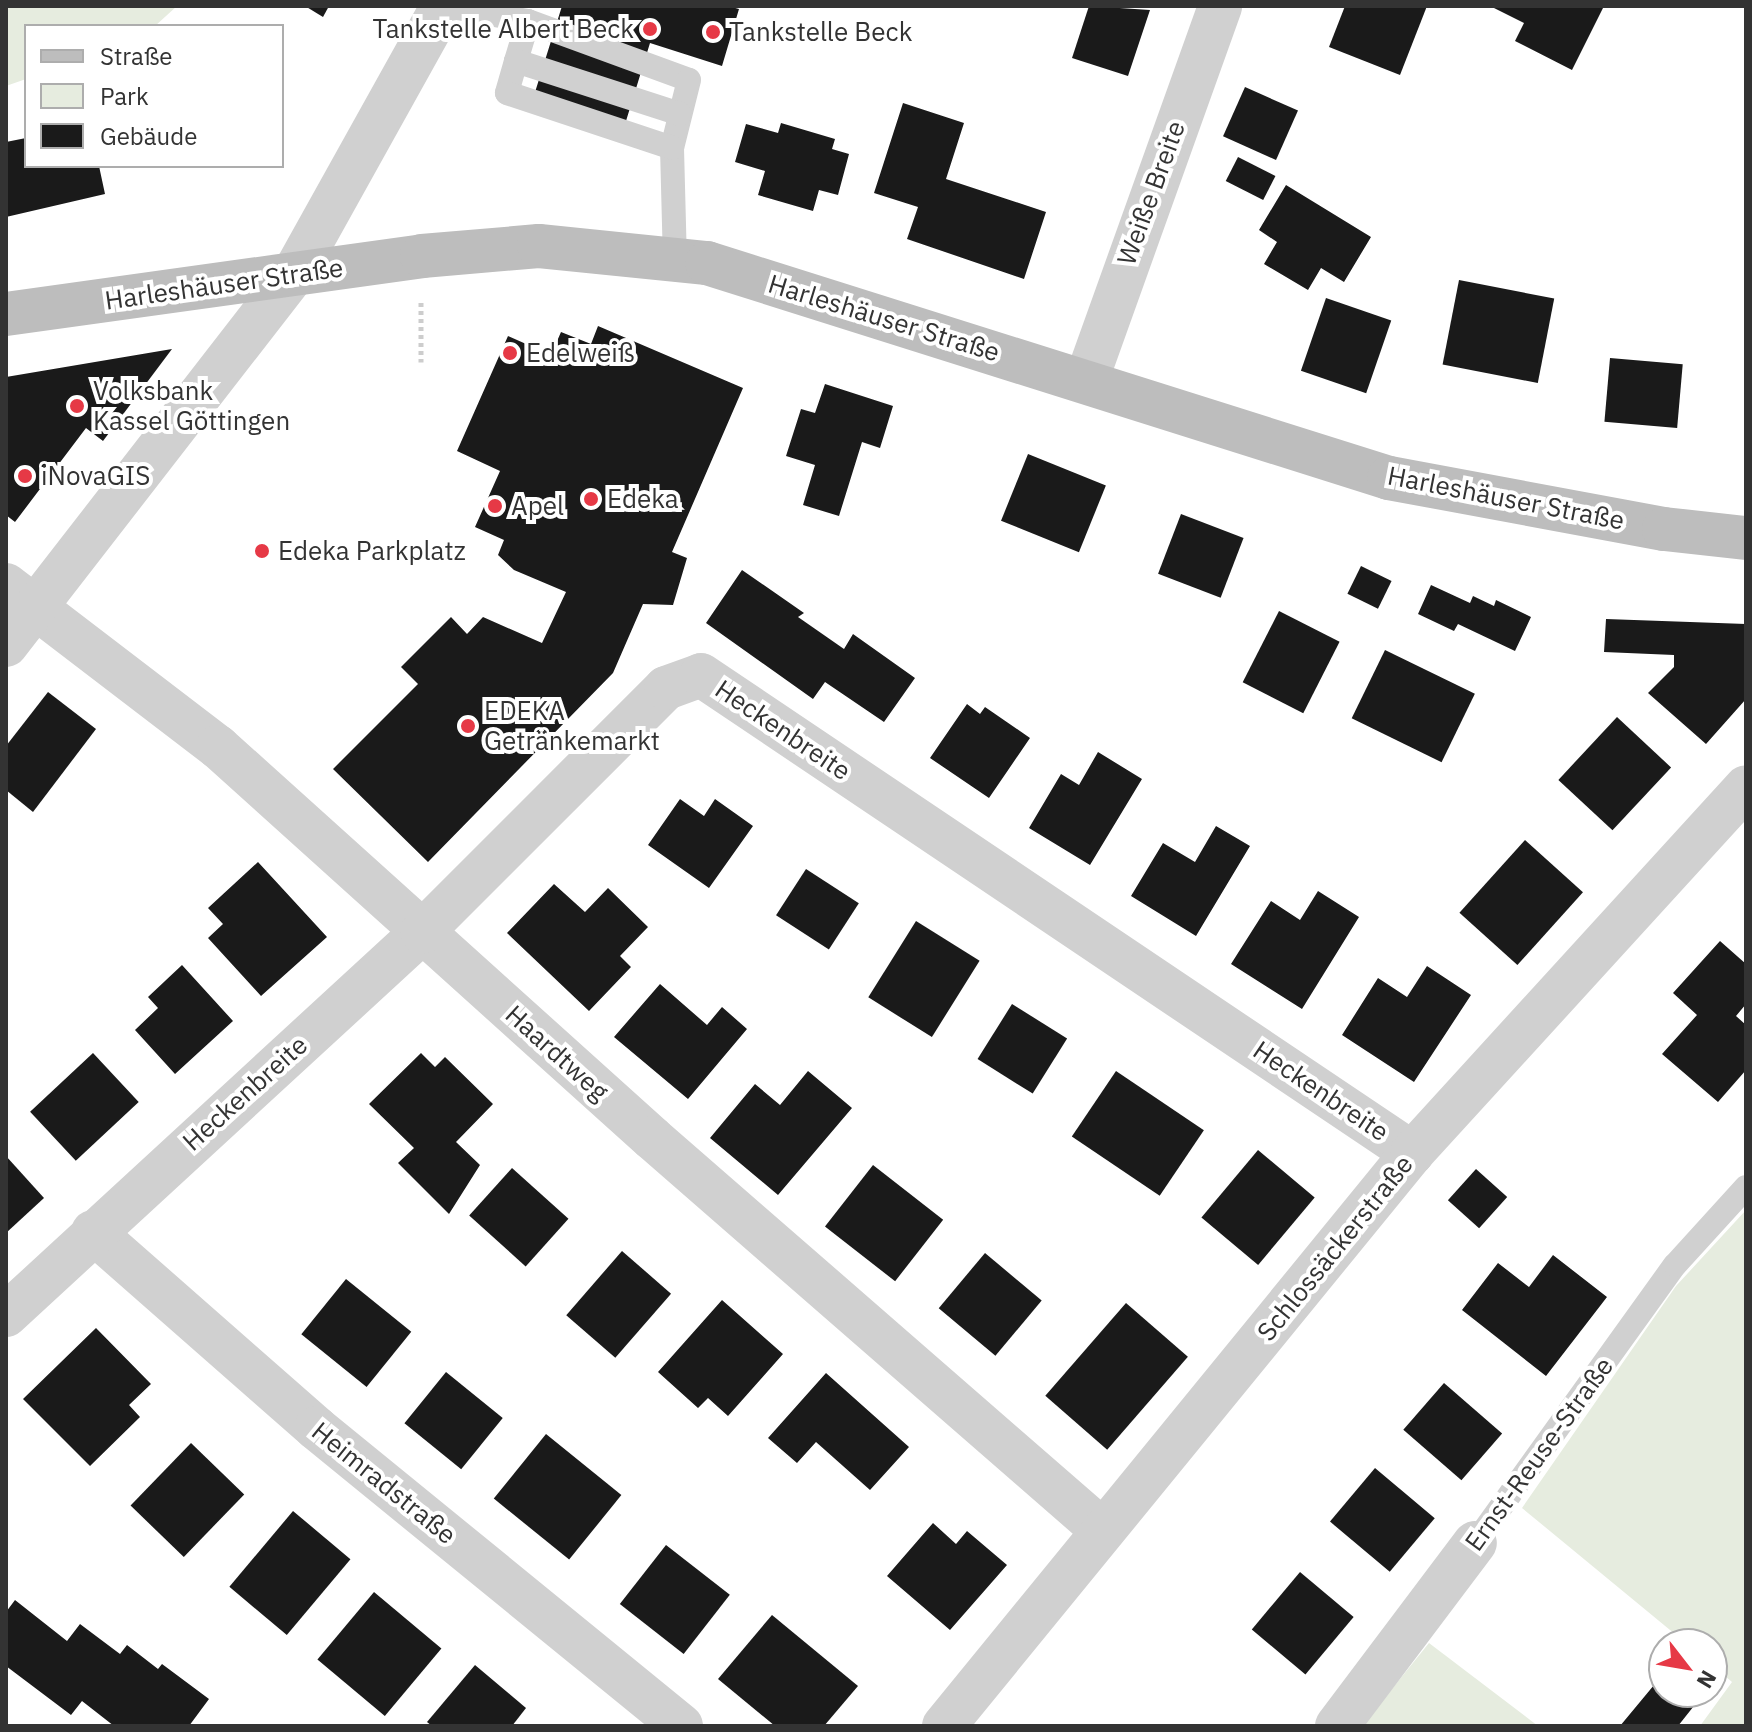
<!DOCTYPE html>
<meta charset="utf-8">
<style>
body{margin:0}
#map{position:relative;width:1752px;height:1732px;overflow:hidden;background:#fff;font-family:"IBM Plex Sans",sans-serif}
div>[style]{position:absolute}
.green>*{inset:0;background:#e6ecdf}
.building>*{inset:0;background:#1a1a1a;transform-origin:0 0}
.path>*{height:5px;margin-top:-2.5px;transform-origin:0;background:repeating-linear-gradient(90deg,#cdcdcd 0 4px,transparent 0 8px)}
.service>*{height:24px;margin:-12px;padding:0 12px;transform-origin:12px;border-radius:12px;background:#d0d0d0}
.minor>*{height:44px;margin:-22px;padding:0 22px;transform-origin:22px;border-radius:22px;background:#d0d0d0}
.secondary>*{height:44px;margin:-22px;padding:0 22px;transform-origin:22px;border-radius:22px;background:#bdbdbd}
.dots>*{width:22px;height:22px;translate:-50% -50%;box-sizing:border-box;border:4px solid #fff;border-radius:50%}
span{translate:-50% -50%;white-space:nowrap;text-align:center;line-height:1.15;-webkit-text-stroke:8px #fff;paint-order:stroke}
.poi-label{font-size:26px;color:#333}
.right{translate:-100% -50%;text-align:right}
.left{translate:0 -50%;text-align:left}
.street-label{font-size:26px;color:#333}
.frame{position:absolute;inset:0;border:8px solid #333;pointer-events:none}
.legend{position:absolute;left:24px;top:24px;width:260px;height:144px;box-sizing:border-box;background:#fff;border:2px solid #adadad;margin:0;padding:10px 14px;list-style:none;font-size:24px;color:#333}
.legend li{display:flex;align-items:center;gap:16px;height:40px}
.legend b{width:40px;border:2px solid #adadad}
.north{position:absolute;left:1648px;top:1628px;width:80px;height:80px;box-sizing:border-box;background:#fff;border:2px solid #adadad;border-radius:50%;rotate:121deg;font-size:22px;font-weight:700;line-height:32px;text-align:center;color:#333}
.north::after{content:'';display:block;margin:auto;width:28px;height:36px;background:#e63946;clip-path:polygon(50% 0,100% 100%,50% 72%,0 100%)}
</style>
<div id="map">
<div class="green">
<i style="clip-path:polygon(6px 6px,177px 6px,155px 26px,26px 26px,26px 79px,6px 86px)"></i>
<i style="clip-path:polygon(1746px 1210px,1746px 1726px,1700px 1726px,1732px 1682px,1712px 1665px,1712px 1644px,1687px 1644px,1522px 1508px,1676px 1286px)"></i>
<i style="clip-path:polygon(1429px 1643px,1538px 1726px,1362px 1726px)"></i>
</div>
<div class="building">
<i style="clip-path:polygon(305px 6px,329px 6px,323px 17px)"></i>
<i style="clip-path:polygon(562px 6px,728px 6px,739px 9px,722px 66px,650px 43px,622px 134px,531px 105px)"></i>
<i style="clip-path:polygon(1089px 6px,1150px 10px,1128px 76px,1072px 58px)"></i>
<i style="clip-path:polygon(1345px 6px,1427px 6px,1400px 75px,1329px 47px)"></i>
<i style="clip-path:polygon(1490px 6px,1604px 6px,1572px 70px,1515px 41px,1524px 23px)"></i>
<i style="left:1245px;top:87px;width:58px;height:54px;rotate:24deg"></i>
<i style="clip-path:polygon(903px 103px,964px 123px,946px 179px,1046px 212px,1024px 279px,907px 239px,918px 207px,874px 193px)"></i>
<i style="clip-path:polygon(781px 123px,835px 139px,832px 149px,849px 154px,838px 195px,819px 190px,813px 211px,758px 195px,765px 171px,735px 162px,746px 124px,778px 133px)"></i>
<i style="clip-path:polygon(26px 138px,26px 166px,99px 166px,105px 194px,6px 217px,6px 142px)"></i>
<i style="left:1238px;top:157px;width:42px;height:27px;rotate:27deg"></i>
<i style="clip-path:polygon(1286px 185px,1371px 237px,1344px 282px,1321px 268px,1308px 290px,1264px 264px,1277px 242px,1259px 230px)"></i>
<i style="left:1459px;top:280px;width:97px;height:86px;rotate:11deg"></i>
<i style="left:1326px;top:298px;width:69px;height:77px;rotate:19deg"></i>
<i style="clip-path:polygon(598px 326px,743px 388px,672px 552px,687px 558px,673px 605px,643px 604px,613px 673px,428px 862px,333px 769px,418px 684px,401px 667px,451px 617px,467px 634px,483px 617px,542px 643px,566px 592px,514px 570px,498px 555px,504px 540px,475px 527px,500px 471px,457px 451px,508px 336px,551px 355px,561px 332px,591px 344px)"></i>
<i style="clip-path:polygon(172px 349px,103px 441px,86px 428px,15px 522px,6px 515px,6px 377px)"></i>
<i style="left:1610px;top:358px;width:73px;height:64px;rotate:5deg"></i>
<i style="clip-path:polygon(825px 384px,893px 406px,880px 448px,862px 442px,839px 516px,803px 505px,815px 465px,786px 456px,801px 409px,815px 413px)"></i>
<i style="left:1028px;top:454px;width:84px;height:72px;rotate:22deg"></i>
<i style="left:1181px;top:514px;width:67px;height:64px;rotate:21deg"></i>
<i style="left:1361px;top:566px;width:34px;height:31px;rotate:26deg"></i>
<i style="clip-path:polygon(742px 570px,804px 613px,798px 617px,844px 649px,853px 634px,915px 678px,884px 722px,825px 682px,813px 699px,706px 623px)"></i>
<i style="clip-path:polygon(1431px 585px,1470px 603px,1473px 596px,1494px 606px,1496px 600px,1531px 617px,1515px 651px,1458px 624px,1454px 631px,1418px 614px)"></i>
<i style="left:1279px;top:611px;width:68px;height:80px;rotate:27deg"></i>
<i style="clip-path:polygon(1606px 619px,1746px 624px,1746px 699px,1706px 744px,1648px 693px,1674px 667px,1674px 655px,1604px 652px)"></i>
<i style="left:1385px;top:650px;width:100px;height:76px;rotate:26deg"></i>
<i style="clip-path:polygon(48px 692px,96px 729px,33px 812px,6px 790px,6px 746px)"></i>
<i style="clip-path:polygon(967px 704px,980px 714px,985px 707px,1030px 738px,989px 798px,930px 758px)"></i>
<i style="left:1617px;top:717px;width:74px;height:86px;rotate:43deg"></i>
<i style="clip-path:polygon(1098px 752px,1142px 779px,1090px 865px,1029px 828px,1061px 774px,1079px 785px)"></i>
<i style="clip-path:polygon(680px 799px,704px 816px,715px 799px,753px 826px,709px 888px,648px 845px)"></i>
<i style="clip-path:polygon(1216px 826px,1250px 846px,1196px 936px,1131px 896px,1163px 843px,1195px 862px)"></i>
<i style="left:1525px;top:840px;width:78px;height:98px;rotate:42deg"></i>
<i style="clip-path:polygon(258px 862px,327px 937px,261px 996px,208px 938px,223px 924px,208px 908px)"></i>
<i style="left:806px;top:869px;width:63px;height:55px;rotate:33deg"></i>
<i style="clip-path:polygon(554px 884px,585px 912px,608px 888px,648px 927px,620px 956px,631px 967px,589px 1011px,507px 933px)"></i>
<i style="clip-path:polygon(1318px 891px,1359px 917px,1302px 1009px,1231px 964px,1271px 901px,1300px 920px)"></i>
<i style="left:916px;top:921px;width:75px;height:90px;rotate:32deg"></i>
<i style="clip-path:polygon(1720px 941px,1746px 964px,1746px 1004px,1736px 1016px,1746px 1025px,1746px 1070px,1718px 1102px,1662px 1054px,1697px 1015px,1673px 993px)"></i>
<i style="clip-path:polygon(182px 965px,233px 1021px,175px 1074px,135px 1030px,158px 1008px,148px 997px)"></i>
<i style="clip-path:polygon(1427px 966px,1471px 995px,1414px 1082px,1342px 1035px,1378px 978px,1407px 997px)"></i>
<i style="clip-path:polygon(660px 984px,707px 1025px,722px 1007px,747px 1029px,688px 1099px,614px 1037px)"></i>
<i style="left:1012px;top:1004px;width:65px;height:65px;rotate:32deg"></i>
<i style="left:93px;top:1053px;width:67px;height:86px;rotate:47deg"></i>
<i style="clip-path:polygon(421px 1053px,435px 1067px,445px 1057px,493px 1104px,456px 1142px,480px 1165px,449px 1214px,398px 1163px,414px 1148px,369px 1104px)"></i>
<i style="clip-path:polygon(808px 1071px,852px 1108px,778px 1195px,710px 1138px,755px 1084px,780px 1105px)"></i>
<i style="left:1116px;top:1071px;width:106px;height:79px;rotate:34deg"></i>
<i style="left:1258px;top:1150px;width:74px;height:88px;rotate:40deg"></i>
<i style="clip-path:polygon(6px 1156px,44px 1198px,6px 1233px)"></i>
<i style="left:873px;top:1165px;width:89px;height:78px;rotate:38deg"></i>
<i style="left:512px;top:1168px;width:76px;height:64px;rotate:42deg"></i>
<i style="left:1476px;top:1169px;width:42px;height:42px;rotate:42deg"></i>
<i style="left:622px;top:1251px;width:65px;height:85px;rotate:41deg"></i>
<i style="left:985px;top:1253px;width:74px;height:72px;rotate:40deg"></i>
<i style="clip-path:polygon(1553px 1255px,1607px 1297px,1546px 1376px,1462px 1310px,1498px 1263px,1529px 1287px)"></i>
<i style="left:346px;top:1279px;width:84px;height:71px;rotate:39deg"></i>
<i style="clip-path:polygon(722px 1300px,783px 1354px,728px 1416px,708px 1398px,698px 1408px,658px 1372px)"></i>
<i style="left:1126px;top:1303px;width:82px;height:123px;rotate:41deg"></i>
<i style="clip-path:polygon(96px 1328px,151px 1384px,129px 1405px,140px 1417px,90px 1466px,23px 1399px)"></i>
<i style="left:446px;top:1372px;width:73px;height:66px;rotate:39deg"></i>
<i style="clip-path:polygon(826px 1373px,909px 1447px,870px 1490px,816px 1442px,797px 1463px,768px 1438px)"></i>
<i style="left:1444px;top:1383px;width:77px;height:62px;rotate:41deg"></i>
<i style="left:546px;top:1434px;width:97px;height:83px;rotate:39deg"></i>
<i style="left:191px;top:1443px;width:74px;height:87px;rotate:44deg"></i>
<i style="left:1375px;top:1468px;width:78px;height:70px;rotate:40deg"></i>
<i style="left:293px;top:1511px;width:75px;height:99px;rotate:40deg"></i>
<i style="clip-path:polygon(933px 1523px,956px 1544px,967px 1531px,1007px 1565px,950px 1630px,887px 1576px)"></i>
<i style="left:666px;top:1545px;width:81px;height:75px;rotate:38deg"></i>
<i style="left:1300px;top:1572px;width:70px;height:75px;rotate:40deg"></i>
<i style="left:374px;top:1592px;width:88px;height:88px;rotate:40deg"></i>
<i style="clip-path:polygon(15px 1600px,67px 1641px,80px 1624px,120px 1654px,127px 1645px,158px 1669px,162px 1664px,209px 1699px,189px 1726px,114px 1726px,82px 1701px,71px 1715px,6px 1666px,6px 1612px)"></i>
<i style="clip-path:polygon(772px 1615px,858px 1686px,824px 1726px,775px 1726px,718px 1679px)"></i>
<i style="clip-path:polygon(475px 1665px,526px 1708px,512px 1726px,432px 1726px,427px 1722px)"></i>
<i style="clip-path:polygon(1664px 1673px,1664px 1692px,1705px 1692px,1678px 1726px,1620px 1726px)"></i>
</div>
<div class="path">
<i style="left:421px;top:362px;width:63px;rotate:-90deg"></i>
</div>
<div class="service">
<i style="left:446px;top:6px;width:83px;rotate:10.4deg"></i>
<i style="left:528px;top:21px;width:171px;rotate:20.1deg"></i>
<i style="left:689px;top:80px;width:70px;rotate:104deg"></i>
<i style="left:672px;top:148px;width:111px;rotate:88.5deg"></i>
<i style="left:528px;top:21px;width:42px;rotate:106.7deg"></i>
<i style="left:516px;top:61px;width:172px;rotate:17.9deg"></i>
<i style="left:516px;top:61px;width:33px;rotate:106deg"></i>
<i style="left:507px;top:93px;width:174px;rotate:18.4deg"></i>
<i style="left:1475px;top:1543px;width:342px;rotate:-54.3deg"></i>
<i style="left:1675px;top:1265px;width:105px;rotate:-47.7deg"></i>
</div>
<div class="minor">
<i style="left:1086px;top:381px;width:398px;rotate:-70.3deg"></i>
<i style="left:6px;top:585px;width:267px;rotate:37.4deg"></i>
<i style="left:218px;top:747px;width:584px;rotate:42.02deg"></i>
<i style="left:652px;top:1138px;width:597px;rotate:41.06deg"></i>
<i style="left:6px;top:645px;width:468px;rotate:-52.2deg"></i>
<i style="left:293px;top:275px;width:308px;rotate:-60.9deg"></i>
<i style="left:93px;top:1232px;width:297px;rotate:41.3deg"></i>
<i style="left:316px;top:1428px;width:471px;rotate:39.2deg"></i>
<i style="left:6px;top:1315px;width:565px;rotate:-42.63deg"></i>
<i style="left:422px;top:932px;width:345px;rotate:-45deg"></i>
<i style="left:666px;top:688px;width:37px;rotate:-20deg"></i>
<i style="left:701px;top:675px;width:857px;rotate:33.91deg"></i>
<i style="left:944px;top:1726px;width:740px;rotate:-50.76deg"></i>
<i style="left:1412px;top:1153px;width:495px;rotate:-47.6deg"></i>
<i style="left:1337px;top:1726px;width:229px;rotate:-53deg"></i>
</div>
<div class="secondary">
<i style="left:6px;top:314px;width:420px;rotate:-7.9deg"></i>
<i style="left:422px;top:256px;width:117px;rotate:-4.9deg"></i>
<i style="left:539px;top:246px;width:169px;rotate:5.8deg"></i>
<i style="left:707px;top:263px;width:715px;rotate:17.5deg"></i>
<i style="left:1389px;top:478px;width:280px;rotate:10.5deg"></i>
<i style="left:1664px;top:529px;width:82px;rotate:6.3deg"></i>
</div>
<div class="dots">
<i style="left:650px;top:29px;background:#e63946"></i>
<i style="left:713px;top:32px;background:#e63946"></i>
<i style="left:510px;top:353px;background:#e63946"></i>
<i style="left:77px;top:406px;background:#e63946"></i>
<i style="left:25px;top:476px;background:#e63946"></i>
<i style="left:591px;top:499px;background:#e63946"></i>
<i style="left:495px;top:506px;background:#e63946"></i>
<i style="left:262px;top:551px;background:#e63946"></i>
<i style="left:468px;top:726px;background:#e63946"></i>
</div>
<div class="poi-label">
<span class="right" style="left:634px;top:29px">Tankstelle Albert Beck</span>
<span class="left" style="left:729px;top:32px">Tankstelle Beck</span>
<span class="left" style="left:526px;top:353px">Edelweiß</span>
<span class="left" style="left:93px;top:406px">Volksbank<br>Kassel Göttingen</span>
<span class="left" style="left:41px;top:476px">iNovaGIS</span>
<span class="left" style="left:607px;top:499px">Edeka</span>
<span class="left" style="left:511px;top:506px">Apel</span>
<span class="left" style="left:278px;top:551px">Edeka Parkplatz</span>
<span class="left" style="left:484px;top:726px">EDEKA<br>Getränkemarkt</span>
</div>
<div class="street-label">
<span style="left:1151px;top:193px;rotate:-70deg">Weiße Breite</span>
<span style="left:224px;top:284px;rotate:-8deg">Harleshäuser Straße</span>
<span style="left:884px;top:318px;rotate:17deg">Harleshäuser Straße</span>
<span style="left:1506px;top:498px;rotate:11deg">Harleshäuser Straße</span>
<span style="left:783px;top:730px;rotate:34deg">Heckenbreite</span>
<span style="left:557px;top:1053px;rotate:42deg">Haardtweg</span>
<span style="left:1321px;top:1091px;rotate:34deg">Heckenbreite</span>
<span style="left:245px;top:1093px;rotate:-42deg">Heckenbreite</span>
<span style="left:1335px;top:1248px;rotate:-51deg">Schlossäckerstraße</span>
<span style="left:1539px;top:1454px;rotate:-54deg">Ernst-Reuse-Straße</span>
<span style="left:384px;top:1483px;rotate:39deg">Heimradstraße</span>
</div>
<div class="frame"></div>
<ul class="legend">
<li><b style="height:10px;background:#bdbdbd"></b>Straße</li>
<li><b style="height:22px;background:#e6ecdf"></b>Park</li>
<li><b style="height:22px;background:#1a1a1a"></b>Gebäude</li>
</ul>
<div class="north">N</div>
</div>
